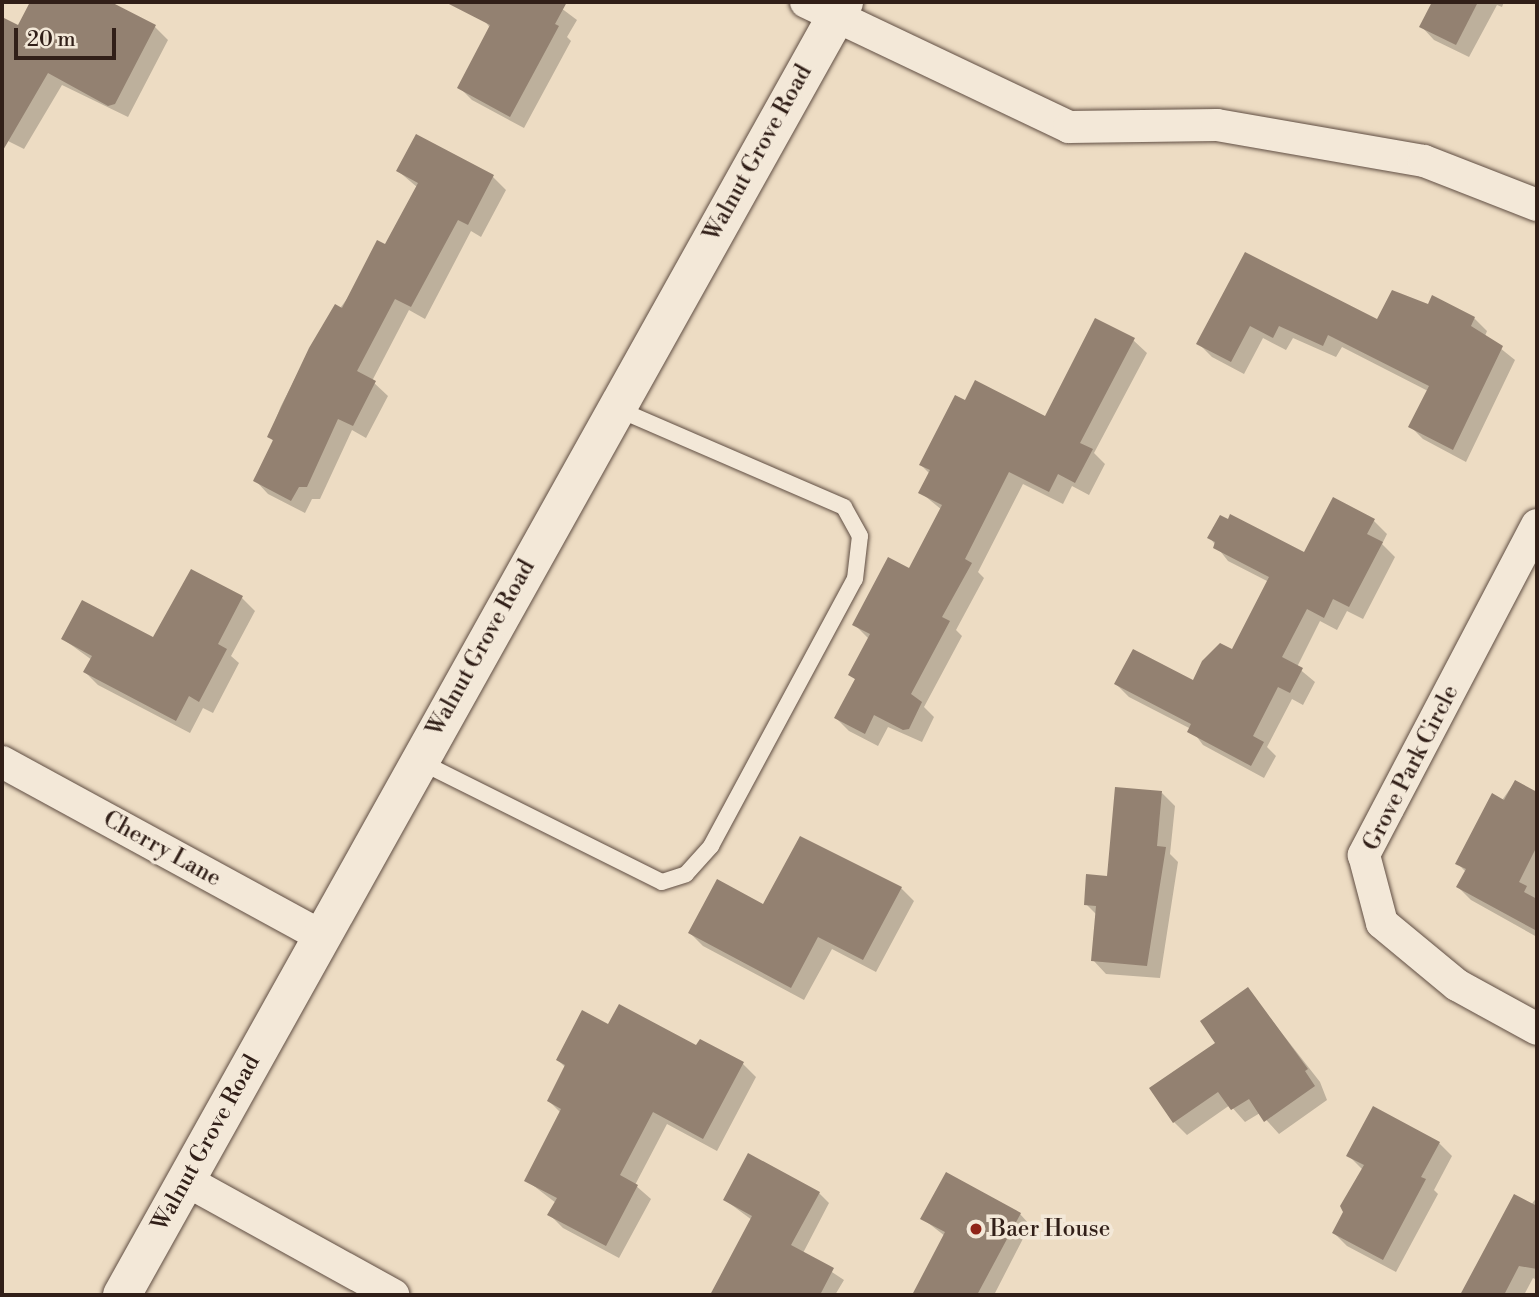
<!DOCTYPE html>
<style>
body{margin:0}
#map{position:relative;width:1539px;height:1297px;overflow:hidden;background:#eddcc3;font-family:"Libre Bodoni",serif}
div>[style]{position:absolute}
.shadow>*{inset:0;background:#0003}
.building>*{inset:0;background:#938171}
.roads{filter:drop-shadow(0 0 2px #604e43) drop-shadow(0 0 2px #604e43)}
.lane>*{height:16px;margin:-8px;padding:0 8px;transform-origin:8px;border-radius:8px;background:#f3e8d8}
.street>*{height:32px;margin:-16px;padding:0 16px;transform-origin:16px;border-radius:16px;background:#f3e8d8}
.secondary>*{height:38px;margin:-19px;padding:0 19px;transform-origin:19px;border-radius:19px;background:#f3e8d8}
.dots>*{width:19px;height:19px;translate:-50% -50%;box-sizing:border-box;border:4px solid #f3e8d8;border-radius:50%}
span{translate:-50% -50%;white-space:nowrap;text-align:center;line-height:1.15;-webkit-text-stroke:7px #f3e8d8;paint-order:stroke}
.street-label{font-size:23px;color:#311f18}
.poi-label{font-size:23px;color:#311f18}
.left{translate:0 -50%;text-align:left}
.frame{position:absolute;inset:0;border:4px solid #311f18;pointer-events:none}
.scale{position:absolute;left:14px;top:28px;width:102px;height:32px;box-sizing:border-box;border:4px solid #311f18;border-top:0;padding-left:9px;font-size:21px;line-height:24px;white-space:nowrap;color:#311f18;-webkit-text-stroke:5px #f3e8d8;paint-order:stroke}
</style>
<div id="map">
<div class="shadow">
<i style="clip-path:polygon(33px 2px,44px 7px,46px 2px,109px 2px,155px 27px,168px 40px,128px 117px,62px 85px,24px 149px,2px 138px,2px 66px)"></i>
<i style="clip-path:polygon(452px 2px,553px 2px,577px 20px,567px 37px,571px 41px,524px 128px,472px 100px,459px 87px,490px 28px,482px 17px)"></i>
<i style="clip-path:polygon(1434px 2px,1504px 2px,1502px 7px,1497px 5px,1469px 57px,1434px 40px,1421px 26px)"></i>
<i style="clip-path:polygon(398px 171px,493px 177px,506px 190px,481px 237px,471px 231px,425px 319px,409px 310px,372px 381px,388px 396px,366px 438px,352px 430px,320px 499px,312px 499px,305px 513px,268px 494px,255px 480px,274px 442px,269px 436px,281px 406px,310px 349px,386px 246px,417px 187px)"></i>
<i style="clip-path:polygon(1246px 254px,1378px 322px,1428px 306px,1474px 318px,1487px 331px,1485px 336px,1515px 360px,1466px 462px,1423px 439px,1410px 426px,1428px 391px,1342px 347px,1336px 357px,1293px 338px,1286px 350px,1263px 338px,1244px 374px,1212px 357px,1199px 344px)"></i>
<i style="clip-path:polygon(1133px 340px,1147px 353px,1094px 453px,1105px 464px,1089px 495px,1072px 486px,1063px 504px,1023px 484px,978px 572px,984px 578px,956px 630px,962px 636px,924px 707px,934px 717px,922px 742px,888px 727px,878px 746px,849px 731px,836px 718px,856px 680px,851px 675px,869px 639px,854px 624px,910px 570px,942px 510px,920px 492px,930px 474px,921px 465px,966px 402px,1045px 419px)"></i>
<i style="clip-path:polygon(1374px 521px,1387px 534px,1382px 544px,1395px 557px,1363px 619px,1347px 611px,1337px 630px,1320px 621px,1297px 667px,1315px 682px,1303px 705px,1292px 699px,1267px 747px,1276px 756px,1264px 778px,1203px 745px,1191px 729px,1129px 697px,1116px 684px,1193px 683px,1232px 651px,1269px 582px,1228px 561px,1210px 538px,1305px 554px)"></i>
<i style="clip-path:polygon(242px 598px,255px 611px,231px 656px,239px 663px,213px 713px,203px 708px,190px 733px,98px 685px,85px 672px,92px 660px,63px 639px,153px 639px)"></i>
<i style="clip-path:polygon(1515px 782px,1537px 794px,1537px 937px,1471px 900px,1458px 887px,1466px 872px,1457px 863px)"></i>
<i style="clip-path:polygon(1162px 793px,1175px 806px,1170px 854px,1178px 862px,1160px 978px,1106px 974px,1093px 960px,1097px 915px,1086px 904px,1108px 878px)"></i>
<i style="clip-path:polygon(901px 888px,914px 901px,876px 972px,832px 949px,804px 1000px,703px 946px,690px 933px,764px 906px)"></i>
<i style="clip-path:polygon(1248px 990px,1320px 1082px,1327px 1100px,1279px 1134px,1260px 1113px,1245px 1122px,1230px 1105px,1187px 1135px,1174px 1122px)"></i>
<i style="clip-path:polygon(609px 1026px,697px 1048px,743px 1064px,756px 1077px,717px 1151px,667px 1124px,635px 1185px,651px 1199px,619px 1258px,563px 1228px,550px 1215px,556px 1203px,526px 1180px,561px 1113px,549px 1101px,566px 1068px,558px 1060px)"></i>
<i style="clip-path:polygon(1439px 1143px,1452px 1156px,1434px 1190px,1438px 1194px,1396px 1272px,1347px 1246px,1334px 1233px,1363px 1170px,1349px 1156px)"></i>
<i style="clip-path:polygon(819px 1193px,829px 1203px,803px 1253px,844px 1280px,835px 1295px,712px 1295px,752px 1220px,725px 1200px)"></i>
<i style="clip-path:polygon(1515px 1196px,1531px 1205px,1537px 1197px,1537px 1280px,1533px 1278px,1524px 1295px,1462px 1295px)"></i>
<i style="clip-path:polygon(1020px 1214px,1030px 1225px,994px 1295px,913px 1295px,945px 1236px,923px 1219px)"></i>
</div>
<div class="building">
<i style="clip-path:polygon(30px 2px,111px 2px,156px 25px,115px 104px,108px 106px,48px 73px,2px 152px,2px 17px,18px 25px)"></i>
<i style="clip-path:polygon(445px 2px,567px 2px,555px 24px,559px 26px,510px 117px,457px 88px,490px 25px)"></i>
<i style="clip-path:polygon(1432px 2px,1478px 2px,1456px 45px,1419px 27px)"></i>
<i style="clip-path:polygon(416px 134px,494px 175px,468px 225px,458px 220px,411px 307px,395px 299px,357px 371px,376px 381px,353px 426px,338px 419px,307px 487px,299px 487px,291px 501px,253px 481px,273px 440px,267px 437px,309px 348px,335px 304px,342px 308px,377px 240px,385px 244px,418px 183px,396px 171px)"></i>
<i style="clip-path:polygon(1245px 252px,1377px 319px,1392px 290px,1428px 304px,1432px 295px,1475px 317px,1471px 326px,1503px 346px,1453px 450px,1408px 427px,1429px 386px,1328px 335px,1323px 346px,1279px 326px,1273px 338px,1250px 326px,1231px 362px,1196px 344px)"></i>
<i style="clip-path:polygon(1095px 318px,1135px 338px,1080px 443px,1093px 449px,1075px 483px,1058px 474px,1049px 492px,1009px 472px,965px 559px,972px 563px,942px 617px,950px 621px,911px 694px,922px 702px,909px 729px,903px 730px,874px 715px,865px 734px,834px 718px,855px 679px,848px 675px,870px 634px,852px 625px,888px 557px,909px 568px,942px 505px,918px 493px,930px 470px,919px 465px,955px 395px,965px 400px,975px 380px,1045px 416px)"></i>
<i style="clip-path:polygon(1333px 497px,1375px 519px,1367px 534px,1383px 542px,1349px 607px,1333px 599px,1324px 618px,1307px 609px,1282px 657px,1303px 668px,1290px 693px,1278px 687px,1253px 736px,1264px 742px,1251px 766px,1187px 732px,1191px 724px,1114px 684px,1133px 649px,1193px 680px,1202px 661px,1220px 643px,1232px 649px,1269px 577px,1213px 548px,1215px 542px,1207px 538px,1220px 515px,1228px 519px,1230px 514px,1304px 552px)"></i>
<i style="clip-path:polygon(191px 569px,243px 596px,218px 644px,227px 649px,199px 702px,189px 696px,176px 721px,83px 672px,92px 656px,61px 639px,82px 600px,153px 637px)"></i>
<i style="clip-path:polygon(1515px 780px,1537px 792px,1537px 846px,1519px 882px,1527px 886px,1524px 892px,1537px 899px,1537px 931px,1456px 887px,1466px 869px,1455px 864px,1492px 793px,1504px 800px)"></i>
<i style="clip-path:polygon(1115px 787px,1162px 791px,1157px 846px,1166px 847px,1147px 966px,1091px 961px,1096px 906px,1084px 905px,1086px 874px,1107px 876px)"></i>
<i style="clip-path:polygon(800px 836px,902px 887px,863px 960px,818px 937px,791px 988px,688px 933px,717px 879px,763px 904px)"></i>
<i style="clip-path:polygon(1248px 987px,1308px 1069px,1305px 1071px,1315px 1086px,1264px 1122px,1249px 1099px,1231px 1110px,1218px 1092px,1173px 1123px,1149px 1088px,1215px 1043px,1200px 1021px)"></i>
<i style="clip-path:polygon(619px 1004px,696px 1045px,700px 1039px,744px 1062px,703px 1139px,653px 1112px,620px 1175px,638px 1185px,606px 1246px,547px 1215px,557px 1198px,524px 1181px,561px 1109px,547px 1101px,565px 1065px,556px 1060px,582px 1010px,608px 1024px)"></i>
<i style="clip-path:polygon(1373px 1106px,1440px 1142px,1421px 1177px,1426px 1179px,1383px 1260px,1332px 1233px,1343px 1212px,1340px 1206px,1364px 1165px,1346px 1156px)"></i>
<i style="clip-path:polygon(748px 1153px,820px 1192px,791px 1245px,834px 1268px,820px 1295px,710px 1295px,752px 1216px,723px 1200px)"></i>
<i style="clip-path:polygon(946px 1172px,1021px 1213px,977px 1295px,912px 1295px,945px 1232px,920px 1219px)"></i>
<i style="clip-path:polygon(1514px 1194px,1537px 1206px,1537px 1269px,1519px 1266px,1504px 1295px,1460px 1295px)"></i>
</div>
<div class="roads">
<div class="lane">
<i style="left:419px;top:761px;width:271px;rotate:26.5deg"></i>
<i style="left:662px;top:882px;width:25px;rotate:-18deg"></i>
<i style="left:686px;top:874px;width:38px;rotate:-48deg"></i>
<i style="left:711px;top:846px;width:303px;rotate:-61.7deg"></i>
<i style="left:855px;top:579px;width:43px;rotate:-83.4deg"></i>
<i style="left:860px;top:536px;width:33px;rotate:-119deg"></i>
<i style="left:844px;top:507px;width:249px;rotate:-156.6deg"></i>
</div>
<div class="street">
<i style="left:806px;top:2px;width:291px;rotate:25.4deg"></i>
<i style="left:1069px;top:127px;width:148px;rotate:-0.8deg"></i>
<i style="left:1217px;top:125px;width:210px;rotate:9.9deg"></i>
<i style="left:1424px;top:161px;width:121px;rotate:21.3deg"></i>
<i style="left:1537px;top:525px;width:373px;rotate:117.7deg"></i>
<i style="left:1364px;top:855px;width:70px;rotate:75.2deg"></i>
<i style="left:1382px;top:923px;width:97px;rotate:39.6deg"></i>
<i style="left:1457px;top:985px;width:91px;rotate:28.8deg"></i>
<i style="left:2px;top:762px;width:366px;rotate:28.6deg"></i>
<i style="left:185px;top:1180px;width:238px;rotate:28.9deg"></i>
</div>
<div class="secondary">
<i style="left:122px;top:1295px;width:1481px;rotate:-60.82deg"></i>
</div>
</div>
<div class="dots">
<i style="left:976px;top:1229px;background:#8f2418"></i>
</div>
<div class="street-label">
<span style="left:758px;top:153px;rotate:-61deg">Walnut Grove Road</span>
<span style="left:481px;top:648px;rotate:-61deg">Walnut Grove Road</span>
<span style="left:1411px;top:768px;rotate:-63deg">Grove Park Circle</span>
<span style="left:162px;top:849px;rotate:29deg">Cherry Lane</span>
<span style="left:206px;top:1143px;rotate:-61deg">Walnut Grove Road</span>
</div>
<div class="poi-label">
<span class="left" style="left:990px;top:1229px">Baer House</span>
</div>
<div class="frame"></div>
<div class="scale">20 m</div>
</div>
